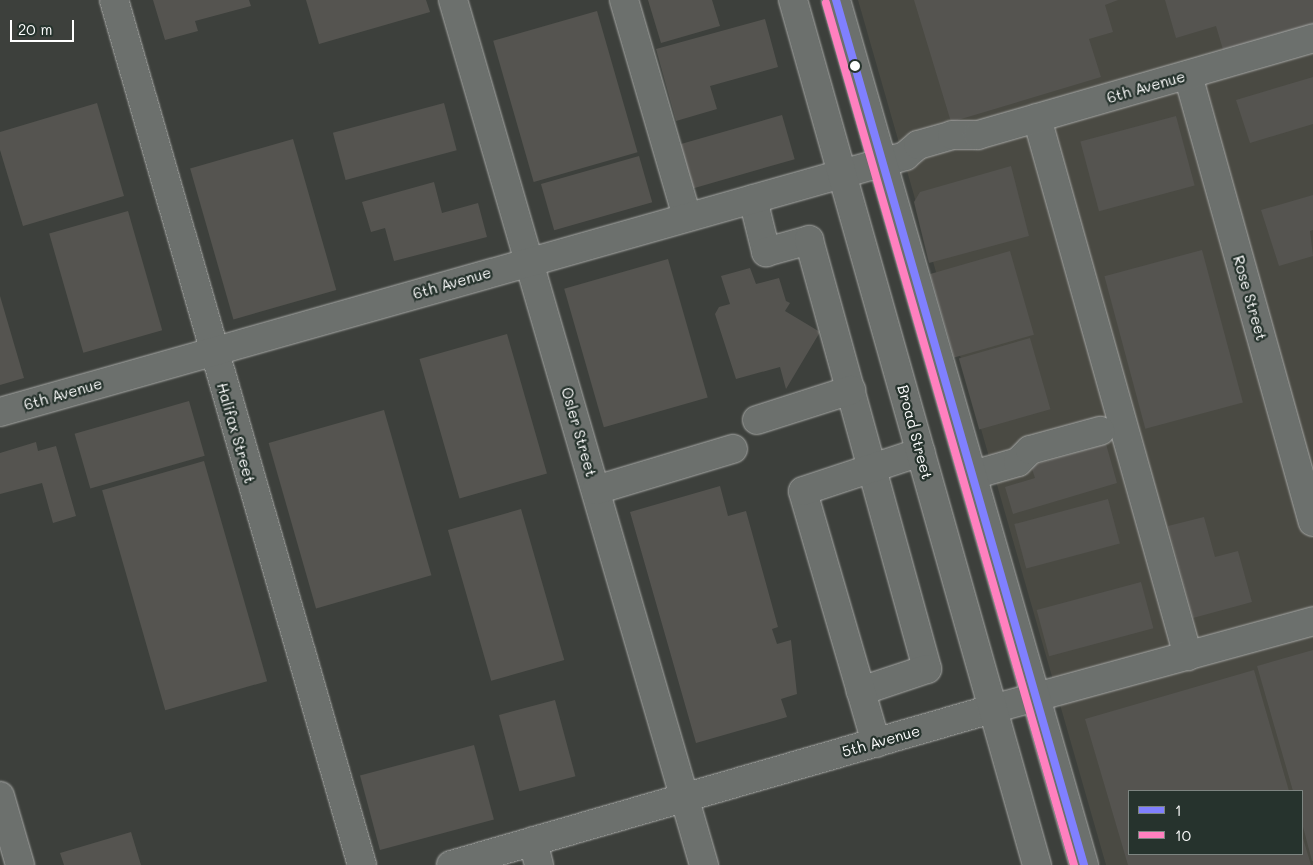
<!DOCTYPE html>
<style>
body{margin:0}
#map{position:relative;width:1313px;height:865px;overflow:hidden;background:#3d403c;font-family:Mali,sans-serif}
div>[style]{position:absolute}
.built>*{inset:0;background:#4a4a43}
.building>*{inset:0;background:#555450;transform-origin:0 0}
.roads{filter:drop-shadow(0 0 1px #a8a9a7) drop-shadow(0 0 1px #a8a9a7)}
.minor>*{height:28px;margin:-14px;padding:0 14px;transform-origin:14px;border-radius:14px;background:#6c706d}
.major>*{height:28px;margin:-14px;padding:0 14px;transform-origin:14px;border-radius:14px;background:#6c706d}
.bus-1>*{height:8px;margin:-4px;padding:0 4px;transform-origin:4px;border-radius:4px;background:#8080ff}
.bus-2>*{height:8px;margin:-4px;padding:0 4px;transform-origin:4px;border-radius:4px;background:#ff80bf}
.dots>*{width:14px;height:14px;translate:-50% -50%;box-sizing:border-box;border:2px solid #26332d;border-radius:50%}
span{translate:-50% -50%;white-space:nowrap;text-align:center;line-height:1.15;-webkit-text-stroke:4.5px #26332d;paint-order:stroke}
.street-label{font-size:15px;color:#fff}
.legend{position:absolute;left:1128px;top:790px;width:175px;height:65px;box-sizing:border-box;background:#26332d;border:1px solid #7d8581;margin:0;padding:6px 9px;list-style:none;font-size:15px;color:#fff}
.legend li{display:flex;align-items:center;gap:10px;height:25px}
.legend b{width:25px;border:1px solid #7d8581}
.scale{position:absolute;left:10px;top:20px;width:64px;height:22px;box-sizing:border-box;border:2px solid #fff;border-top:0;padding-left:6px;font-size:15px;line-height:18px;white-space:nowrap;color:#fff;-webkit-text-stroke:4px #26332d;paint-order:stroke}
</style>
<div id="map">
<div class="built">
<i style="clip-path:polygon(evenodd,858px 0,1313px 0,1313px 865px,1106px 865px,858px 0,1129px 791px,1302px 791px,1302px 854px,1129px 854px,1129px 791px)"></i>
</div>
<div class="building">
<i style="clip-path:polygon(153px 0,249px 0,251px 6px,195px 21px,198px 31px,165px 40px)"></i>
<i style="clip-path:polygon(306px 0,426px 0,430px 12px,319px 44px)"></i>
<i style="clip-path:polygon(648px 0,712px 0,720px 26px,661px 43px)"></i>
<i style="clip-path:polygon(914px 0,1118px 0,1105px 5px,1113px 32px,1089px 39px,1101px 77px,951px 122px)"></i>
<i style="clip-path:polygon(1165px 0,1313px 0,1313px 27px,1224px 53px,1216px 26px,1176px 38px)"></i>
<i style="left:597px;top:11px;width:147px;height:108px;rotate:74deg"></i>
<i style="clip-path:polygon(765px 19px,778px 67px,710px 86px,717px 109px,676px 121px,656px 49px)"></i>
<i style="clip-path:polygon(1313px 77px,1313px 124px,1250px 143px,1236px 100px)"></i>
<i style="clip-path:polygon(97px 103px,124px 196px,23px 226px,0 150px,0 132px)"></i>
<i style="left:444px;top:103px;width:49px;height:115px;rotate:75deg"></i>
<i style="left:782px;top:115px;width:46px;height:106px;rotate:74deg"></i>
<i style="left:1176px;top:116px;width:72px;height:99px;rotate:75deg"></i>
<i style="left:293px;top:139px;width:157px;height:107px;rotate:74deg"></i>
<i style="left:639px;top:156px;width:48px;height:102px;rotate:74deg"></i>
<i style="clip-path:polygon(1011px 166px,1029px 236px,929px 263px,914px 202px,920px 192px)"></i>
<i style="clip-path:polygon(434px 182px,442px 213px,478px 203px,487px 237px,394px 261px,385px 228px,371px 232px,362px 202px)"></i>
<i style="clip-path:polygon(1313px 195px,1313px 230px,1310px 231px,1313px 256px,1279px 266px,1261px 210px)"></i>
<i style="left:128px;top:211px;width:124px;height:82px;rotate:74deg"></i>
<i style="left:1202px;top:250px;width:158px;height:101px;rotate:75deg"></i>
<i style="left:1010px;top:251px;width:87px;height:83px;rotate:74deg"></i>
<i style="left:668px;top:259px;width:144px;height:108px;rotate:74deg"></i>
<i style="clip-path:polygon(750px 268px,756px 284px,779px 278px,786px 301px,790px 303px,785px 311px,820px 332px,786px 389px,780px 367px,736px 379px,715px 314px,719px 307px,730px 304px,721px 276px)"></i>
<i style="clip-path:polygon(0 296px,24px 378px,0 385px)"></i>
<i style="left:507px;top:334px;width:145px;height:91px;rotate:74deg"></i>
<i style="left:1030px;top:338px;width:74px;height:74px;rotate:74deg"></i>
<i style="left:189px;top:401px;width:57px;height:119px;rotate:74deg"></i>
<i style="left:384px;top:410px;width:172px;height:120px;rotate:74deg"></i>
<i style="clip-path:polygon(36px 442px,38px 451px,56px 446px,76px 516px,53px 523px,42px 483px,0 494px,0 453px)"></i>
<i style="clip-path:polygon(1106px 444px,1117px 483px,1013px 514px,1005px 487px,1035px 478px,1031px 466px)"></i>
<i style="left:204px;top:461px;width:229px;height:106px;rotate:74deg"></i>
<i style="clip-path:polygon(720px 486px,728px 516px,746px 511px,778px 627px,772px 629px,777px 644px,791px 640px,797px 694px,781px 699px,787px 717px,696px 743px,630px 512px)"></i>
<i style="left:1108px;top:499px;width:46px;height:97px;rotate:75deg"></i>
<i style="left:521px;top:509px;width:157px;height:76px;rotate:74deg"></i>
<i style="clip-path:polygon(1204px 517px,1215px 557px,1238px 551px,1252px 602px,1193px 618px,1168px 526px)"></i>
<i style="left:1141px;top:582px;width:48px;height:108px;rotate:75deg"></i>
<i style="clip-path:polygon(1313px 650px,1313px 861px,1312px 861px,1302px 823px,1302px 791px,1293px 791px,1257px 666px)"></i>
<i style="clip-path:polygon(1254px 670px,1289px 791px,1129px 791px,1129px 854px,1302px 854px,1302px 835px,1311px 865px,1128px 865px,1085px 719px)"></i>
<i style="left:555px;top:700px;width:79px;height:58px;rotate:75deg"></i>
<i style="left:474px;top:745px;width:77px;height:118px;rotate:75deg"></i>
<i style="clip-path:polygon(131px 832px,141px 865px,64px 865px,60px 853px)"></i>
</div>
<div class="roads">
<div class="minor">
<i style="left:114px;top:0;width:900px;rotate:74deg"></i>
<i style="left:453px;top:0;width:901px;rotate:73.82deg"></i>
<i style="left:624px;top:0;width:226px;rotate:73.8deg"></i>
<i style="left:1188px;top:75px;width:464px;rotate:74.4deg"></i>
<i style="left:1037px;top:118px;width:559px;rotate:74.32deg"></i>
<i style="left:753px;top:199px;width:55px;rotate:76.2deg"></i>
<i style="left:766px;top:252px;width:45px;rotate:-15.6deg"></i>
<i style="left:809px;top:240px;width:445px;rotate:74.6deg"></i>
<i style="left:927px;top:669px;width:70px;rotate:161.6deg"></i>
<i style="left:0;top:412px;width:941px;rotate:-15.79deg"></i>
<i style="left:905px;top:156px;width:17px;rotate:-40deg"></i>
<i style="left:918px;top:145px;width:35px;rotate:-16deg"></i>
<i style="left:952px;top:135px;width:26px"></i>
<i style="left:978px;top:135px;width:349px;rotate:-16.1deg"></i>
<i style="left:757px;top:420px;width:99px;rotate:-17.7deg"></i>
<i style="left:973px;top:475px;width:47px;rotate:-16.1deg"></i>
<i style="left:1018px;top:462px;width:17px;rotate:-45deg"></i>
<i style="left:1030px;top:450px;width:73px;rotate:-15.2deg"></i>
<i style="left:596px;top:490px;width:143px;rotate:-16.7deg"></i>
<i style="left:876px;top:743px;width:262px;rotate:-106.2deg"></i>
<i style="left:803px;top:491px;width:124px;rotate:-18.3deg"></i>
<i style="left:0;top:796px;width:72px;rotate:73.8deg"></i>
<i style="left:533px;top:841px;width:25px;rotate:76deg"></i>
<i style="left:451px;top:865px;width:563px;rotate:-16.09deg"></i>
<i style="left:992px;top:709px;width:333px;rotate:-15.3deg"></i>
</div>
<div class="major">
<i style="left:793px;top:0;width:899px;rotate:74.25deg"></i>
<i style="left:836px;top:0;width:900px;rotate:74deg"></i>
</div>
</div>
<div class="bus-1">
<i style="left:836px;top:0;width:900px;rotate:74deg"></i>
</div>
<div class="bus-2">
<i style="left:826px;top:3px;width:897px;rotate:73.95deg"></i>
</div>
<div class="dots">
<i style="left:855px;top:66px;background:#fff"></i>
</div>
<div class="street-label">
<span style="left:1146px;top:87px;rotate:-16deg">6th Avenue</span>
<span style="left:452px;top:283px;rotate:-16deg">6th Avenue</span>
<span style="left:1250px;top:298px;rotate:74deg">Rose Street</span>
<span style="left:63px;top:394px;rotate:-16deg">6th Avenue</span>
<span style="left:579px;top:432px;rotate:74deg">Osler Street</span>
<span style="left:915px;top:432px;rotate:75deg">Broad Street</span>
<span style="left:236px;top:433px;rotate:74deg">Halifax Street</span>
<span style="left:881px;top:741px;rotate:-16deg">5th Avenue</span>
</div>
<ul class="legend">
<li><b style="height:6px;background:#8080ff"></b>1</li>
<li><b style="height:6px;background:#ff80bf"></b>10</li>
</ul>
<div class="scale">20 m</div>
</div>
